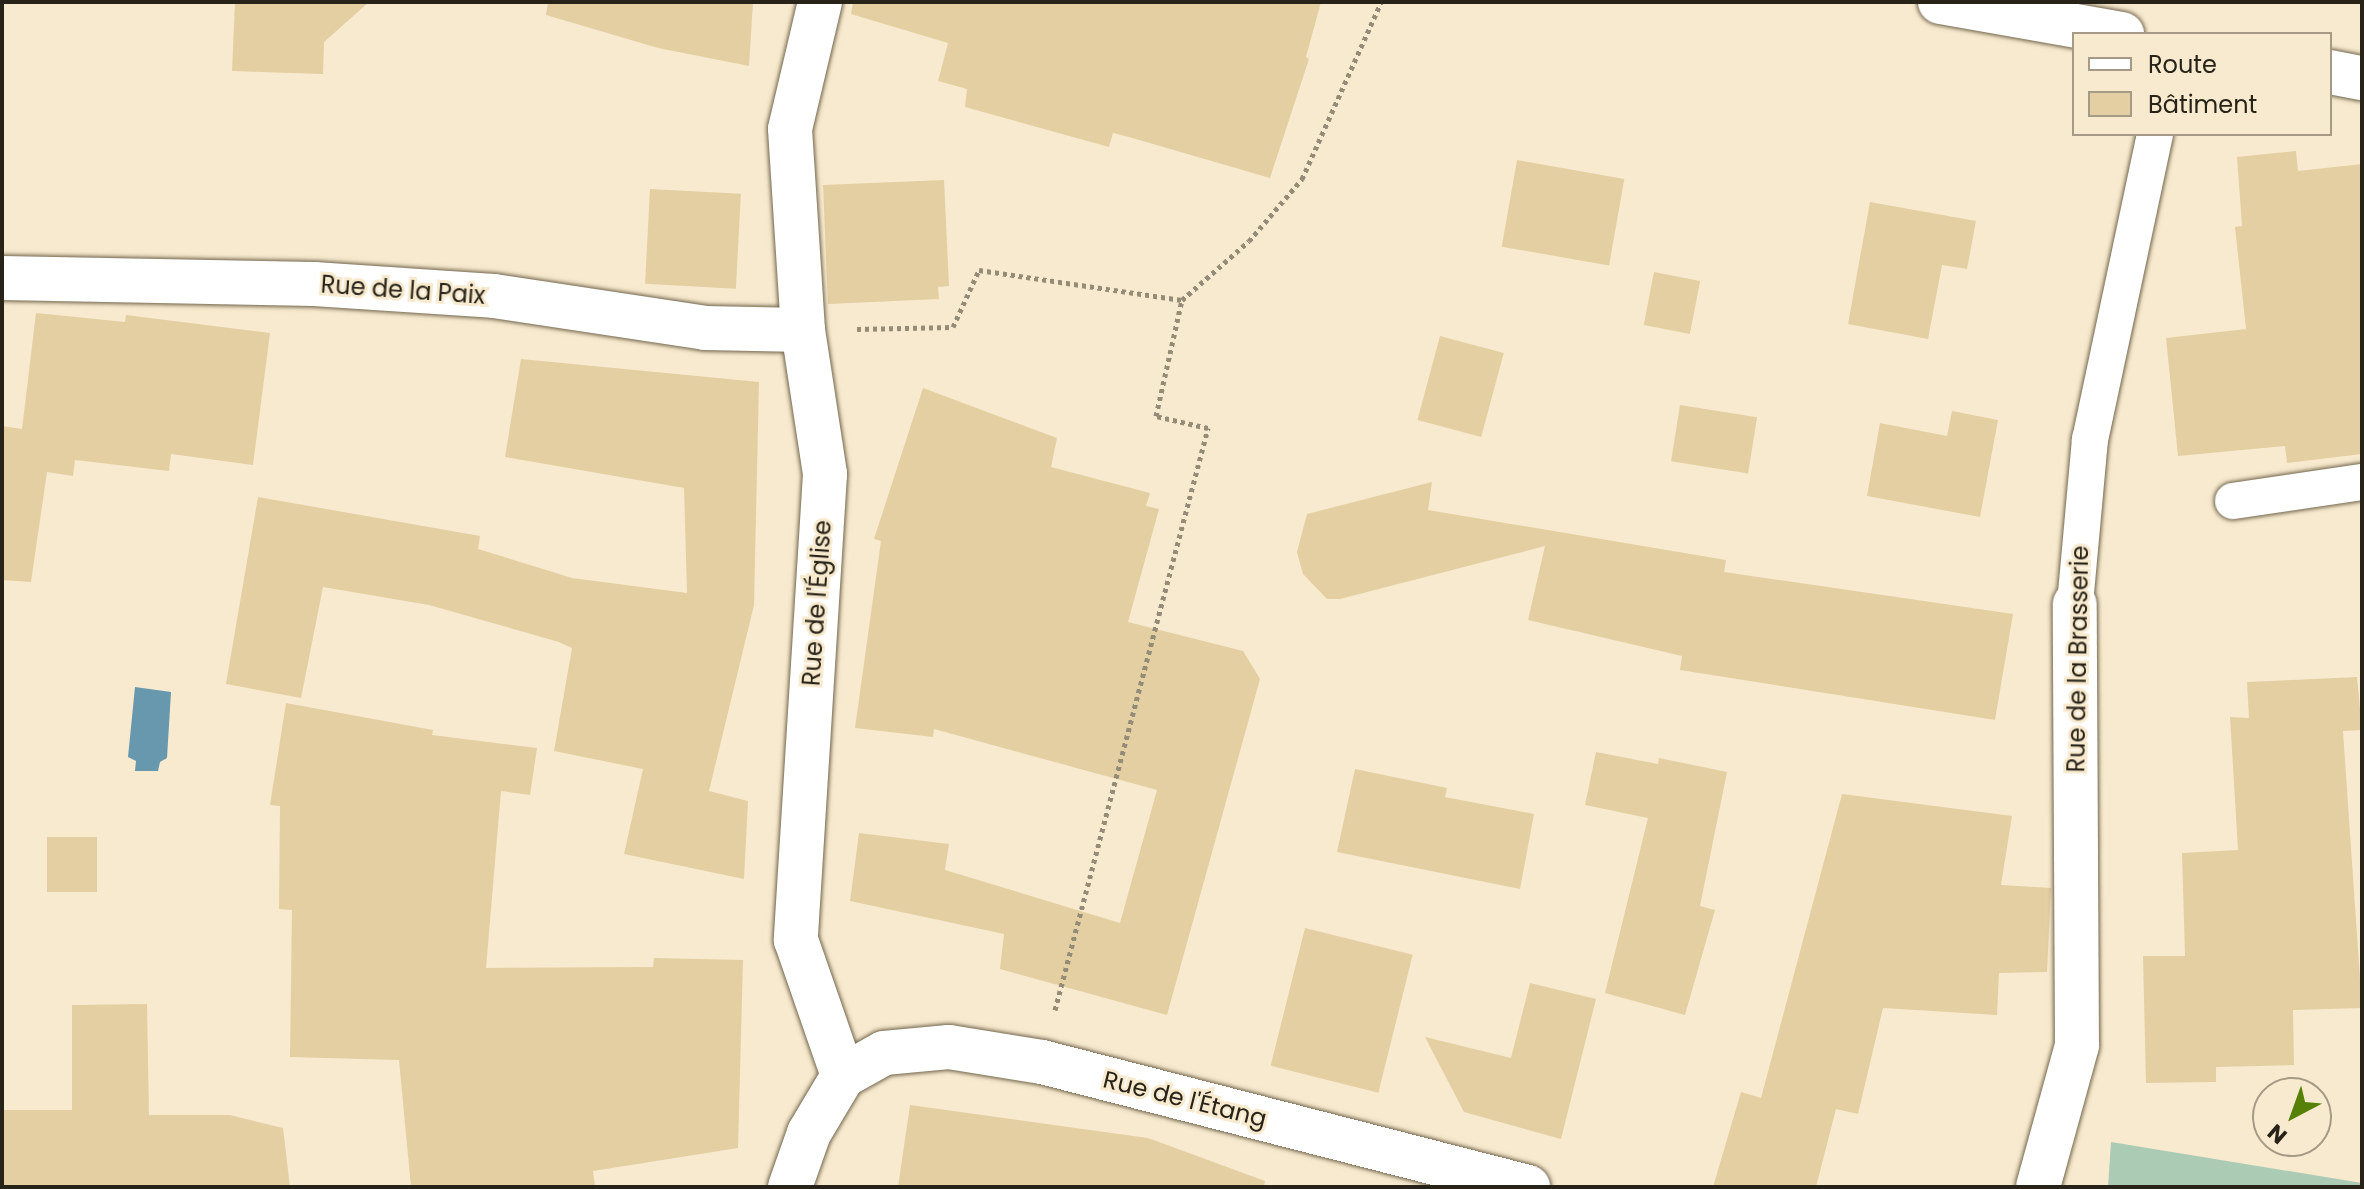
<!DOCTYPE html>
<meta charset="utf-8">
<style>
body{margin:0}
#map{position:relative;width:2364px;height:1189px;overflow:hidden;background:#f8eace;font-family:Poppins,sans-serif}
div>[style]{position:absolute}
.green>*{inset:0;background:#abcbb5}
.water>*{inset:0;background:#6798ae}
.building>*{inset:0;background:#e4cfa3;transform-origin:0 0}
.path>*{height:5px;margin-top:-2.5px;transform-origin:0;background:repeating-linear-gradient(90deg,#958c78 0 4px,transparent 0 8px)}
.roads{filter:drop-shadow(0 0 2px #71664d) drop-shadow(0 0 2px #71664d)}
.service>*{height:36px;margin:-18px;padding:0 18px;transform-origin:18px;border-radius:18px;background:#fff}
.minor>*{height:44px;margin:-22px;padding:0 22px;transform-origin:22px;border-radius:22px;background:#fff}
span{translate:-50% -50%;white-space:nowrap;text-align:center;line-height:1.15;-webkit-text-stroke:6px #f8eace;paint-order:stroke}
.street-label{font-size:24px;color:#282319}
.frame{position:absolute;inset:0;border:4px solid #282319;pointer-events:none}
.legend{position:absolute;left:2072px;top:32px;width:260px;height:104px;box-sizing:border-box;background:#f8eace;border:2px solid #a59a86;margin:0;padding:10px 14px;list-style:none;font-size:24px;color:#282319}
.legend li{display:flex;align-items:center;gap:16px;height:40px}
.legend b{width:40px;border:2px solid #a59a86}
.north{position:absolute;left:2252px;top:1077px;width:80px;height:80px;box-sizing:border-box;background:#f8eace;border:2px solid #a59a86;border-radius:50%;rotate:221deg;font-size:22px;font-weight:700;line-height:32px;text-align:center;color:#282319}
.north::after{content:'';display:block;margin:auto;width:28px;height:36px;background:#578106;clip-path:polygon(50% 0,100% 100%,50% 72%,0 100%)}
</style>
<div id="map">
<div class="green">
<i style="clip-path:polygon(2111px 1142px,2362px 1183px,2362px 1187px,2108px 1187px)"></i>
</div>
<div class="water">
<i style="clip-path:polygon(135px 687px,171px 692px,167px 758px,160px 762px,158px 771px,135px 771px,136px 761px,128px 757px)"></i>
</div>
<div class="building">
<i style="clip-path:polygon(235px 2px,369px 2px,324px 42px,323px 74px,232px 71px)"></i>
<i style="clip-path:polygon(548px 2px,753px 2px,749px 66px,658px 48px,546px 15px)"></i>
<i style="clip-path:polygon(853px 2px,1321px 2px,1306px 57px,1309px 59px,1270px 178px,1129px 137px,1113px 133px,1109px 147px,965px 107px,967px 89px,938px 81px,948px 43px,851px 14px)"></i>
<i style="clip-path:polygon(2296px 151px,2298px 171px,2362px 164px,2362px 454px,2287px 463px,2285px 446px,2178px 456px,2166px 338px,2246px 329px,2235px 227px,2242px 226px,2237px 157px)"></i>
<i style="left:1517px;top:160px;width:109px;height:88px;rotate:10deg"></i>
<i style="clip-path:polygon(944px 180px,949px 286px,938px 287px,939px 299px,828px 304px,823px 185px)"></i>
<i style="left:650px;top:189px;width:91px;height:95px;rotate:3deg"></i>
<i style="clip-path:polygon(1870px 202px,1976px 221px,1967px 269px,1942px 265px,1928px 339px,1848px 324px)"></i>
<i style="left:1654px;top:272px;width:47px;height:54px;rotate:11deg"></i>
<i style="clip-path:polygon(36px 313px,125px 322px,126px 315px,270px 333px,253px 465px,171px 454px,169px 471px,75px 460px,73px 476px,47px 472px,31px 582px,2px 580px,2px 426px,22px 429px)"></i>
<i style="left:1440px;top:336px;width:66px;height:87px;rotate:15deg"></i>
<i style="clip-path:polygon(521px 359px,759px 382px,754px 605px,709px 791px,748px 801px,744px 879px,624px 854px,643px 769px,554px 751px,572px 648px,559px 642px,429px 605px,323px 587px,301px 698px,226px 684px,258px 497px,480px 536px,478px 549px,572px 578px,687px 593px,684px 488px,505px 457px)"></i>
<i style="clip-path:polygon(923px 388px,1057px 438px,1051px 467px,1150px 493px,1146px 506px,1159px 509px,1128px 622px,1243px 651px,1260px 679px,1167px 1015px,1000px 969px,1004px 934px,850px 901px,859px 833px,949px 844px,945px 870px,1120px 923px,1157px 790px,934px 729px,933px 737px,855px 728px,881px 541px,874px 539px)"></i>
<i style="left:1680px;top:405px;width:78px;height:57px;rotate:9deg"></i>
<i style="clip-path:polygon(1952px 411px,1998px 420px,1980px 517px,1867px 496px,1880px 423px,1947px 436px)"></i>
<i style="clip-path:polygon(1432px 482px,1428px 510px,1726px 560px,1724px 572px,2013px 614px,1995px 720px,1680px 670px,1682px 656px,1528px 620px,1545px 546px,1340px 599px,1327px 599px,1303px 574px,1297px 552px,1307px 514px)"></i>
<i style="clip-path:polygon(2357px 677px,2362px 730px,2343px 731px,2362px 1008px,2293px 1010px,2294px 1065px,2216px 1067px,2216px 1082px,2146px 1083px,2143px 956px,2185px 956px,2182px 853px,2238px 850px,2230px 717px,2249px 718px,2247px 682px)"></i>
<i style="clip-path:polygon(286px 703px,433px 730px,432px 735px,537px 748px,530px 795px,501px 791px,486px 968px,653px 967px,654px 958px,743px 960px,738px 1148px,593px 1171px,595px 1187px,411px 1187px,399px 1060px,290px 1057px,292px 910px,279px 909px,280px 806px,270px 805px)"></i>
<i style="clip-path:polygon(1596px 752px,1658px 764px,1659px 758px,1727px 772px,1700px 906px,1715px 910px,1685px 1015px,1605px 993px,1648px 818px,1585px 805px)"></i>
<i style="clip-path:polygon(1355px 769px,1447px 788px,1445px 797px,1534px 814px,1520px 889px,1337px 852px)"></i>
<i style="clip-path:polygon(1842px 794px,2012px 816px,2001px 885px,2051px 888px,2047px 972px,1999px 973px,1997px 1015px,1883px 1008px,1858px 1114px,1836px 1109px,1816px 1187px,1713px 1187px,1741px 1092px,1761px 1098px)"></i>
<i style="left:47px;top:837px;width:50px;height:55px"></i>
<i style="left:1305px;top:928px;width:111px;height:142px;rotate:14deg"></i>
<i style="clip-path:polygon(1530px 983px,1596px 999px,1561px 1139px,1464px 1112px,1425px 1037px,1511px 1058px)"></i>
<i style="clip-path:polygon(147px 1004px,149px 1115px,230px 1115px,283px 1128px,290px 1187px,2px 1187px,2px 1110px,72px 1110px,72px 1005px)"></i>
<i style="clip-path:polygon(910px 1105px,1148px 1138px,1265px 1181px,1264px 1187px,898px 1187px)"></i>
</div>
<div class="path">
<i style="left:857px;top:329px;width:96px;rotate:-1.2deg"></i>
<i style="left:953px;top:327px;width:63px;rotate:-65.5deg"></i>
<i style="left:979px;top:270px;width:205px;rotate:8.4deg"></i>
<i style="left:1182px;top:300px;width:89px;rotate:-41.4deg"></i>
<i style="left:1249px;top:241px;width:82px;rotate:-49.5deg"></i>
<i style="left:1302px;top:179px;width:194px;rotate:-65.9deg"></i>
<i style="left:1055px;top:1010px;width:602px;rotate:-75.27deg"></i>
<i style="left:1208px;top:428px;width:53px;rotate:-167deg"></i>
<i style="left:1156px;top:416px;width:119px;rotate:-77.4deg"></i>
</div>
<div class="roads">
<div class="service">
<i style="left:2233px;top:501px;width:130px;rotate:-8.4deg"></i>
<i style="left:2075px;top:604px;width:165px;rotate:-84.8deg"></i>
<i style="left:2090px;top:440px;width:313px;rotate:-78deg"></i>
</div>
<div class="minor">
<i style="left:820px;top:2px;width:130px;rotate:103.3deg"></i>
<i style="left:790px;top:129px;width:201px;rotate:86.3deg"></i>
<i style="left:803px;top:330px;width:146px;rotate:81.3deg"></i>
<i style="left:825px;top:474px;width:467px;rotate:93.6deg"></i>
<i style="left:796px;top:940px;width:144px;rotate:70.9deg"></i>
<i style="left:1940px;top:2px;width:185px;rotate:10deg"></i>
<i style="left:2330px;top:72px;width:33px;rotate:11deg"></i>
<i style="left:2px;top:278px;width:312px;rotate:1.1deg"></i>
<i style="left:314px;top:284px;width:180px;rotate:3.8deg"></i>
<i style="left:494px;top:296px;width:213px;rotate:8.6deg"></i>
<i style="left:705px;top:328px;width:98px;rotate:1.2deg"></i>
<i style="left:790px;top:1187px;width:57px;rotate:-70.6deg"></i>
<i style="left:809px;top:1133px;width:66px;rotate:-59.2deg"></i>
<i style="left:843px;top:1076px;width:47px;rotate:-29.3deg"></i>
<i style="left:884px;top:1053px;width:65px;rotate:-5.3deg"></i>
<i style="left:949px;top:1047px;width:94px;rotate:9.2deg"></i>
<i style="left:1042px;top:1062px;width:502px;rotate:14.42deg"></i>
<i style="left:2038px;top:1187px;width:147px;rotate:-74.6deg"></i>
<i style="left:2077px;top:1045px;width:441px;rotate:-90.3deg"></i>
</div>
</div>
<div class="street-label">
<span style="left:403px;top:290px;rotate:4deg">Rue de la Paix</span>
<span style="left:817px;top:603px;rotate:-86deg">Rue de l'Église</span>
<span style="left:2078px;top:659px;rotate:-89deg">Rue de la Brasserie</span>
<span style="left:1185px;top:1099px;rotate:14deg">Rue de l'Étang</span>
</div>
<div class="frame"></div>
<ul class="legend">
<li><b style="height:10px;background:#fff"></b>Route</li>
<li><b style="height:22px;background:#e4cfa3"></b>Bâtiment</li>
</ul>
<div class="north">N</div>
</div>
